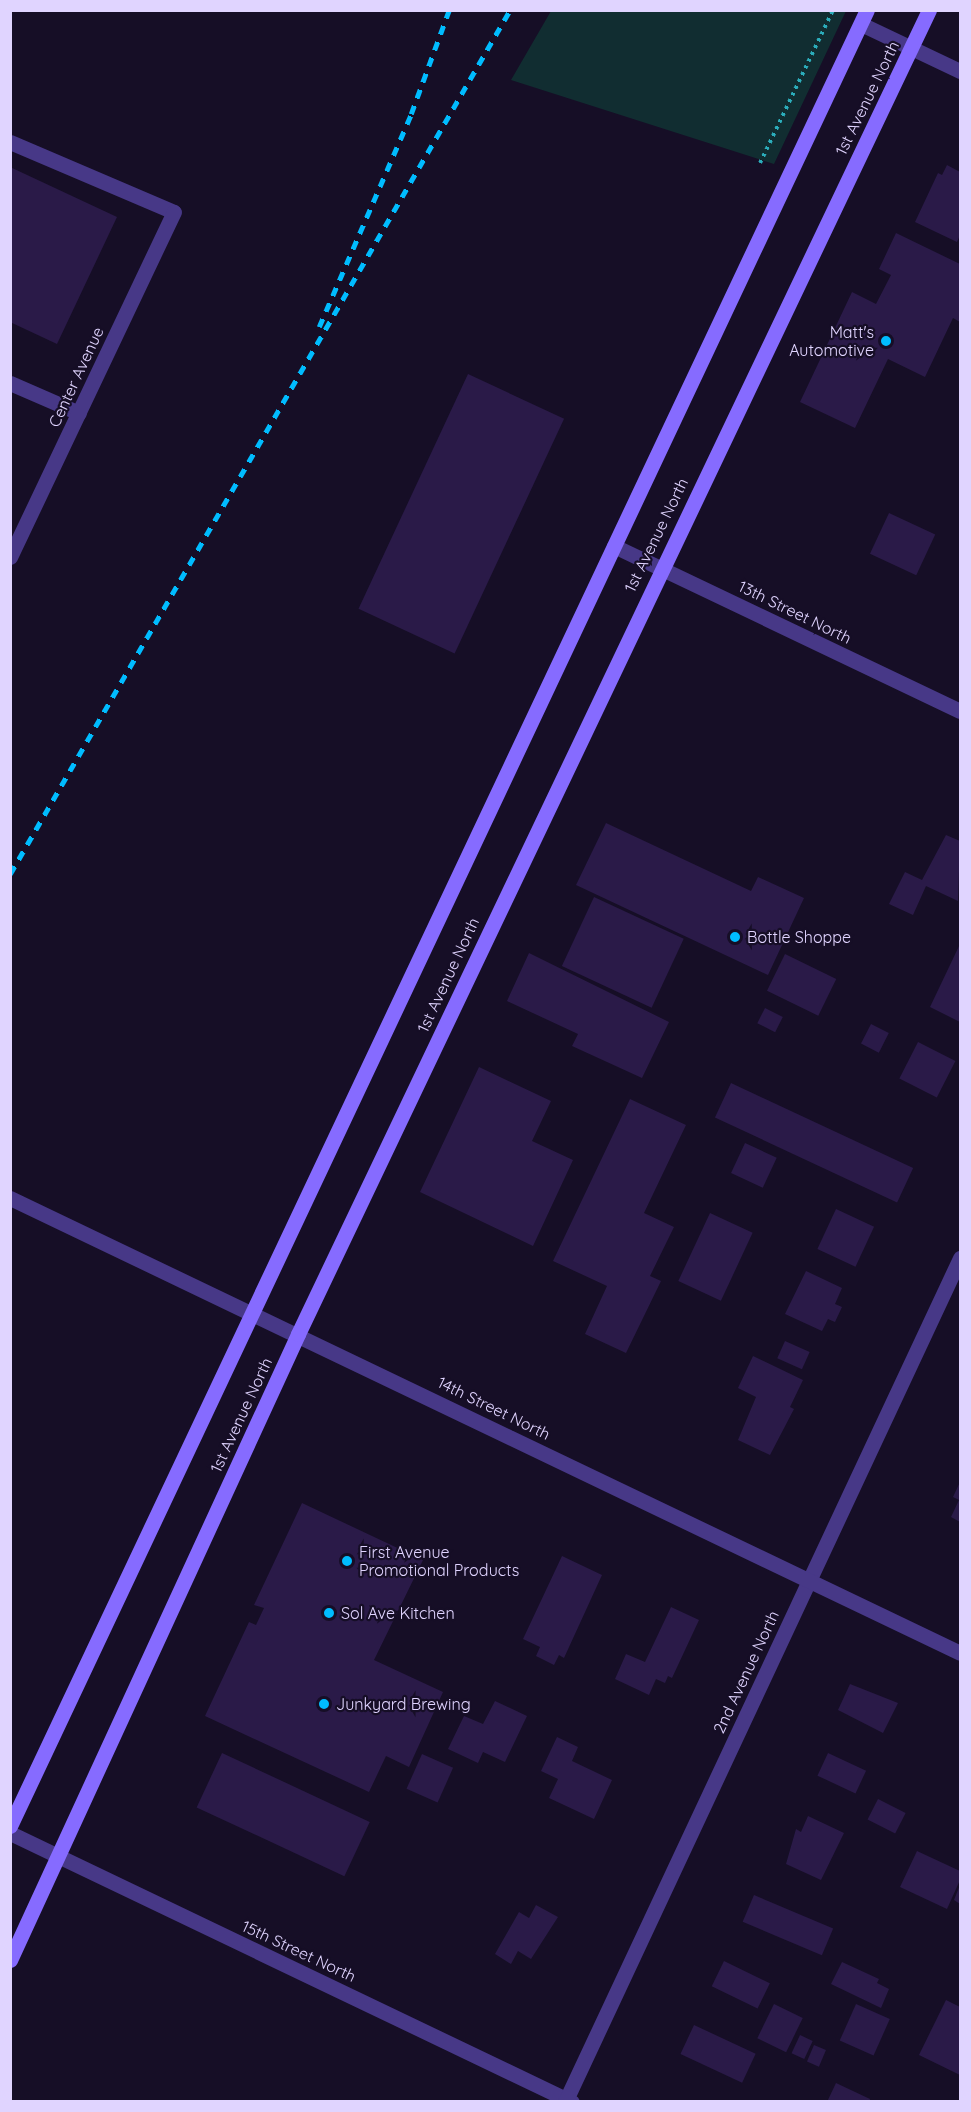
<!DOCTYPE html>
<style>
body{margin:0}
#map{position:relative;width:971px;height:2112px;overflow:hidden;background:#160e26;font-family:Quicksand,sans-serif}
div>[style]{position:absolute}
.green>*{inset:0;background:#112d31}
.building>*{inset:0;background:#2a1a48;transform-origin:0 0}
.path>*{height:4px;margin-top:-2px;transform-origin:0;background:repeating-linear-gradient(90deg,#2badbb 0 3px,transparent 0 7.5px)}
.service>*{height:15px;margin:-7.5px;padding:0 7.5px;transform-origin:7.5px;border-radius:7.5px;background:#473887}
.minor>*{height:15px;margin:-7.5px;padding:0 7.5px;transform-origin:7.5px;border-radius:7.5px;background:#473887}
.tertiary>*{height:15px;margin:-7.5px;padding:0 7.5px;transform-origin:7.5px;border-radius:7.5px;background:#473887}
.secondary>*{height:15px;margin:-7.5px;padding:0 7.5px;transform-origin:7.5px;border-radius:7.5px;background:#866bff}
.rail>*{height:4.5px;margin-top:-2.25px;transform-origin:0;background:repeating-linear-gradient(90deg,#00bcff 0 9px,transparent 0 17px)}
.dots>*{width:16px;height:16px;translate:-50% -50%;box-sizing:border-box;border:3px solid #160e26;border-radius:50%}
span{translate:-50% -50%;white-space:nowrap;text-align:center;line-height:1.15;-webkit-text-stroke:4.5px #160e26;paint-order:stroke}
.street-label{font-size:16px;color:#e0d4ff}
.poi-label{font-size:16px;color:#e0d4ff}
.right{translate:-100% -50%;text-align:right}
.left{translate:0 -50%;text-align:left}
.frame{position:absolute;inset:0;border:12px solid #e0d4ff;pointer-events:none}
</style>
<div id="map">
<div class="green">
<i style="clip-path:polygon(551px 11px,551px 10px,846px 11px,774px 164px,511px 80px)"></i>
</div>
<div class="building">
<i style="clip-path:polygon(947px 165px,960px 172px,960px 235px,957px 242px,915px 222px,938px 173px,942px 175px)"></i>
<i style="clip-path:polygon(10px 167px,117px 217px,57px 344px,10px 322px)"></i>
<i style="clip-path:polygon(896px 233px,960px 264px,960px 322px,953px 318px,925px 377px,888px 359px,855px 428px,800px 402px,852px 292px,876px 304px,891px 275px,879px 269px)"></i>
<i style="left:468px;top:374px;width:106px;height:259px;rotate:25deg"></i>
<i style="left:889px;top:513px;width:51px;height:45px;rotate:25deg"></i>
<i style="clip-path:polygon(606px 823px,751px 891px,758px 877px,804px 898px,768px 975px,576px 885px)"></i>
<i style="clip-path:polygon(946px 835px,960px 841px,958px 901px,926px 886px,913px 915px,889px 904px,905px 872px,922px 880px)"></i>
<i style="left:594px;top:897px;width:99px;height:76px;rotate:25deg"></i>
<i style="clip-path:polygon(960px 944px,960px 1022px,930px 1007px)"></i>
<i style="clip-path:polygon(529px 953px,669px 1022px,642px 1078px,572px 1046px,578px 1034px,507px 1001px)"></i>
<i style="left:785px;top:954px;width:57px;height:41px;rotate:26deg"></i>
<i style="left:765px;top:1008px;width:20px;height:17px;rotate:27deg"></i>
<i style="left:871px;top:1024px;width:20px;height:22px;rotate:27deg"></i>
<i style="left:918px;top:1042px;width:42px;height:41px;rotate:27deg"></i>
<i style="clip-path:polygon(479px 1067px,551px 1101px,532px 1141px,573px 1160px,533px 1246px,420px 1192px)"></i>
<i style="left:731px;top:1083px;width:201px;height:38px;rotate:25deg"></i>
<i style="clip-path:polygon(630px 1099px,686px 1125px,644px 1213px,674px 1227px,650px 1276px,661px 1281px,626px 1353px,585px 1334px,607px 1286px,553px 1261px)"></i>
<i style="left:745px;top:1143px;width:35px;height:33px;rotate:25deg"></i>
<i style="left:836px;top:1209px;width:42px;height:44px;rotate:25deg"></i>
<i style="left:710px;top:1213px;width:47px;height:75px;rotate:25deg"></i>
<i style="clip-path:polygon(806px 1271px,842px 1288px,835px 1304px,842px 1307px,835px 1322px,828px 1319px,822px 1331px,785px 1314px)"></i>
<i style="left:785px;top:1341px;width:27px;height:19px;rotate:24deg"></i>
<i style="clip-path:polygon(753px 1356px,803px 1380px,790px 1407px,794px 1409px,770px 1455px,738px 1440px,756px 1397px,738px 1388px)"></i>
<i style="clip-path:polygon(960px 1482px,960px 1522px,951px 1517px,959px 1500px,953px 1497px)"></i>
<i style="clip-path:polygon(302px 1503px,423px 1560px,374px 1660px,443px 1692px,409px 1767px,386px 1756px,369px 1792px,205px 1716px,249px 1622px,256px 1625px,264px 1608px,254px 1605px)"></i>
<i style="clip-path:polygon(562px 1556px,602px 1575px,564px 1658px,559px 1655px,554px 1665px,536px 1656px,540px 1647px,523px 1639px)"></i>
<i style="clip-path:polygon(671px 1607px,699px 1620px,672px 1678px,668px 1676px,665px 1683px,656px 1679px,649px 1695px,615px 1679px,626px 1654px,645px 1662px)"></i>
<i style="clip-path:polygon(850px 1684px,898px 1703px,883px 1733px,838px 1710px)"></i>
<i style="clip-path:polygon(495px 1701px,527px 1716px,505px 1762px,483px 1752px,478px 1763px,448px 1749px,464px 1716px,483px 1724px)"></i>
<i style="clip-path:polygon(557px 1737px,578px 1747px,572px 1761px,612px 1780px,594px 1819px,549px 1798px,558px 1779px,541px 1771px)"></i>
<i style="left:222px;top:1753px;width:163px;height:60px;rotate:25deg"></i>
<i style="left:828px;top:1753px;width:42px;height:25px;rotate:25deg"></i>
<i style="left:422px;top:1754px;width:34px;height:38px;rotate:24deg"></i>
<i style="left:878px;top:1799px;width:31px;height:23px;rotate:27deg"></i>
<i style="clip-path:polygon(808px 1816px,844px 1833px,821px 1880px,786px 1864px,796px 1829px,801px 1832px)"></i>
<i style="clip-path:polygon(917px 1851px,960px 1871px,960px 1880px,947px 1909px,900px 1887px)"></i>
<i style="clip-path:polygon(960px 1885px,960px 1904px,954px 1900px)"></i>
<i style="left:754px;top:1895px;width:86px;height:29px;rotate:23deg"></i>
<i style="clip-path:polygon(536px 1905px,558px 1917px,531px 1959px,518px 1951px,511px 1964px,495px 1954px,519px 1912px,529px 1918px)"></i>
<i style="left:724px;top:1961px;width:51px;height:28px;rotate:26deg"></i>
<i style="clip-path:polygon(842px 1962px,879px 1979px,877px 1983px,889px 1989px,881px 2008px,831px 1984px)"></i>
<i style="clip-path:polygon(946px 2000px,960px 2007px,960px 2075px,919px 2055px)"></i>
<i style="left:774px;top:2004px;width:32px;height:38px;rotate:26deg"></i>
<i style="left:856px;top:2004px;width:37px;height:40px;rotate:24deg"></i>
<i style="left:694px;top:2025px;width:68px;height:32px;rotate:25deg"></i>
<i style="left:800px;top:2035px;width:14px;height:20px;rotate:25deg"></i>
<i style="left:814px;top:2045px;width:13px;height:18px;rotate:23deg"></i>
<i style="clip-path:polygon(836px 2083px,870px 2099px,869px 2102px,827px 2102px)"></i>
</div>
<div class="path">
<i style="left:760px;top:163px;width:170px;rotate:-64.5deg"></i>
</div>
<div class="service">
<i style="left:10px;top:142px;width:178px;rotate:23.1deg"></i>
<i style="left:10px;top:383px;width:75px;rotate:23.5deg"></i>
</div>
<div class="minor">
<i style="left:861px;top:24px;width:110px;rotate:25.4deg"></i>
<i style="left:614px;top:546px;width:383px;rotate:25.5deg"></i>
<i style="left:10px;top:1833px;width:623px;rotate:25.58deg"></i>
<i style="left:565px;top:2102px;width:932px;rotate:-64.92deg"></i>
</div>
<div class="tertiary">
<i style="left:10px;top:557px;width:382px;rotate:-64.6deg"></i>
<i style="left:10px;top:1198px;width:1053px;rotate:25.59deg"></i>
</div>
<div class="secondary">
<i style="left:10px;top:1826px;width:2008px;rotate:-64.74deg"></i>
<i style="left:10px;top:1960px;width:689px;rotate:-65.29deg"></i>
<i style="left:298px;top:1334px;width:1467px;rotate:-64.52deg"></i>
</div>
<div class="rail">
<i style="left:319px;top:327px;width:232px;rotate:-66.6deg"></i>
<i style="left:411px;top:114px;width:111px;rotate:-69.9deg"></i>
<i style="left:10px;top:874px;width:998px;rotate:-59.94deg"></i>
</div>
<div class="dots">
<i style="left:886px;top:341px;background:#00bcff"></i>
<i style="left:735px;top:937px;background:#00bcff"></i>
<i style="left:347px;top:1561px;background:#00bcff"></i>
<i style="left:329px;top:1613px;background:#00bcff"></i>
<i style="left:324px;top:1704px;background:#00bcff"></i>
</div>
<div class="street-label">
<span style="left:867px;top:98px;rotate:-64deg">1st Avenue North</span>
<span style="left:76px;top:377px;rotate:-65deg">Center Avenue</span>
<span style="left:656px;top:535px;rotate:-64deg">1st Avenue North</span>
<span style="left:795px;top:612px;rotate:26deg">13th Street North</span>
<span style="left:448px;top:975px;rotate:-65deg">1st Avenue North</span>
<span style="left:494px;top:1408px;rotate:26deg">14th Street North</span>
<span style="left:241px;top:1415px;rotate:-65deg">1st Avenue North</span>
<span style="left:746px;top:1672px;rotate:-65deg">2nd Avenue North</span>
<span style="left:299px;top:1951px;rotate:25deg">15th Street North</span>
</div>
<div class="poi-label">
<span class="right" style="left:874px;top:341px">Matt's<br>Automotive</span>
<span class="left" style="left:747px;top:937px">Bottle Shoppe</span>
<span class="left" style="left:359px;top:1561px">First Avenue<br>Promotional Products</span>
<span class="left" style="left:341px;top:1613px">Sol Ave Kitchen</span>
<span class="left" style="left:336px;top:1704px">Junkyard Brewing</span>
</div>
<div class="frame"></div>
</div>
